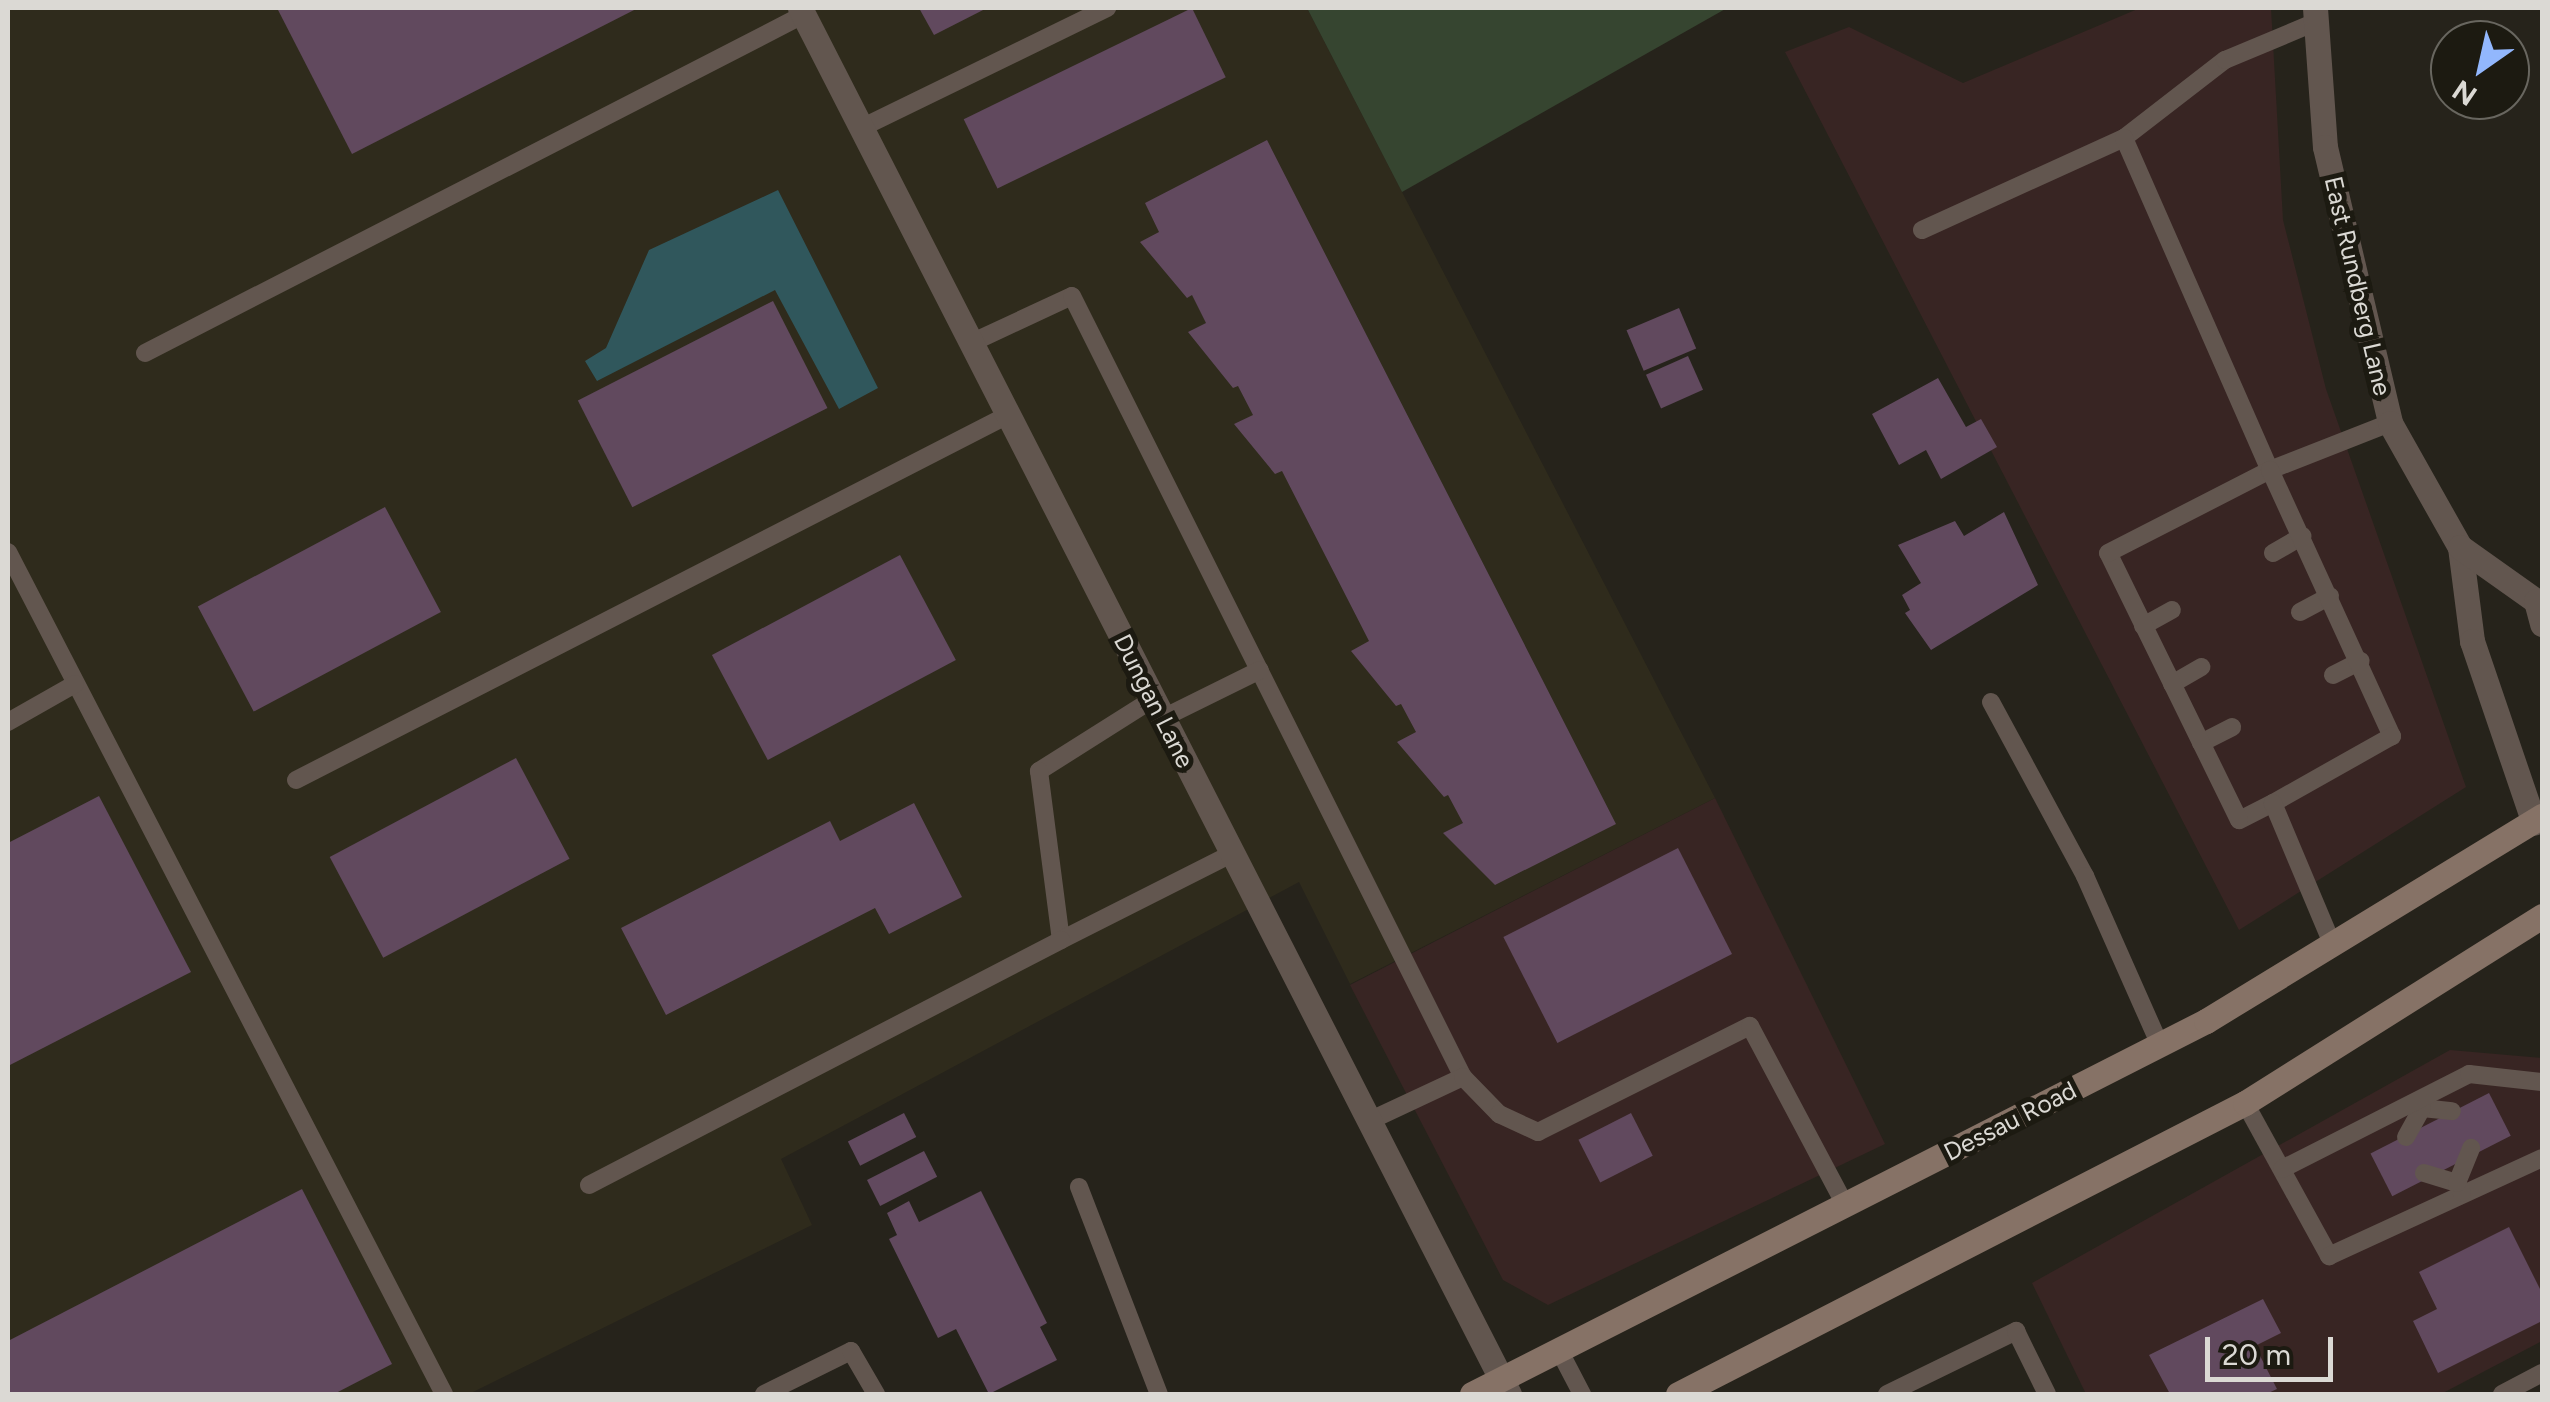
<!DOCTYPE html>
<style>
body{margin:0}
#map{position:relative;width:2550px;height:1402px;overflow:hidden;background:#26231b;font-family:Figtree,sans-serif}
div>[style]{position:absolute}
.commercial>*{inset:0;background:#382523}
.built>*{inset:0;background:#2f2b1c}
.green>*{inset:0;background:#364530}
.water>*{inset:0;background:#30575c}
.building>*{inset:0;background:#61495e;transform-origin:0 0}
.lane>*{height:18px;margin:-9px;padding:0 9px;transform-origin:9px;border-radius:9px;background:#62564f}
.street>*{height:25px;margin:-12.5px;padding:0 12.5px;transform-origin:12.5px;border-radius:12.5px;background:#62564f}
.secondary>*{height:25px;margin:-12.5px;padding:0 12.5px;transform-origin:12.5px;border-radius:12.5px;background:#867266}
span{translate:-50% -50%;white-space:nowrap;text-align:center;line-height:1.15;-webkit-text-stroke:10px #1c1a11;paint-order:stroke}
.street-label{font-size:25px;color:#dbd9d4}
.frame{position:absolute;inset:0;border:10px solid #dbd9d4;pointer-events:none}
.north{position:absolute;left:2430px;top:20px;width:100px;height:100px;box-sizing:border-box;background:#1c1a11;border:2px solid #68665f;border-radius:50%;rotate:214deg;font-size:28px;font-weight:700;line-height:40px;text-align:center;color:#dbd9d4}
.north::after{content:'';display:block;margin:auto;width:35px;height:45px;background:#92b7fd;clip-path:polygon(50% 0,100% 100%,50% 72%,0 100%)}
.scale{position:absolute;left:2205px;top:1337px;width:128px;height:45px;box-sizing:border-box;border:5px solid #dbd9d4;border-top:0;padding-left:12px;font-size:30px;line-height:35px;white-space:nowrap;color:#dbd9d4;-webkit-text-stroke:8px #1c1a11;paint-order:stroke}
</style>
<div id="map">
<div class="commercial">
<i style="clip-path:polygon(2140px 8px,2271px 8px,2283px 220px,2326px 389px,2466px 787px,2239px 930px,1785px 52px,1849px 27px,1963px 83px)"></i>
<i style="clip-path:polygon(1715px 798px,1885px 1144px,1548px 1305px,1503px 1280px,1350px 985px)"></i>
<i style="clip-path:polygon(2450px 1050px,2542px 1058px,2542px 1341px,2441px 1394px,2086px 1394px,2032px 1283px)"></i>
</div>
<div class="built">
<i style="clip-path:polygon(8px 8px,1307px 8px,1715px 798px,1350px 984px,1299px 882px,781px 1159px,812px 1225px,469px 1394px,8px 1394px)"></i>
</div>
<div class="green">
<i style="clip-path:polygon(1307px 8px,1727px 8px,1402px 192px)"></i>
</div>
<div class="water">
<i style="clip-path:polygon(778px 190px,878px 388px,839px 409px,775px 290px,597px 381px,585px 361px,606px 348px,649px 250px)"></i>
</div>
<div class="building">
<i style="clip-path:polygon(277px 8px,638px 8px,352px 154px)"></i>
<i style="clip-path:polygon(919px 8px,987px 8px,934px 35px)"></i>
<i style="left:1192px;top:8px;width:77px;height:254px;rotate:64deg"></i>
<i style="clip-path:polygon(1267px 140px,1616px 824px,1495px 885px,1443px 833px,1463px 823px,1448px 795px,1444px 797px,1397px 742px,1416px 732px,1401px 704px,1396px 706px,1351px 651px,1369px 641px,1282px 471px,1275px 474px,1234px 424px,1253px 415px,1238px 386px,1233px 388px,1188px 332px,1206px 323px,1192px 295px,1187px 298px,1140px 242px,1159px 232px,1145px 203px)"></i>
<i style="left:773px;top:301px;width:120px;height:219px;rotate:63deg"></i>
<i style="left:1679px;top:308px;width:44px;height:57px;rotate:67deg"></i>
<i style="left:1688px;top:356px;width:37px;height:46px;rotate:66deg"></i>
<i style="clip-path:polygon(1938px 378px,1966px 427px,1981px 419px,1997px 447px,1941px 479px,1926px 450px,1899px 465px,1872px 414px)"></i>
<i style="left:385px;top:507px;width:119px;height:212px;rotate:62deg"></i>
<i style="clip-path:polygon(2004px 512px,2038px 585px,1931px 650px,1905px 613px,1910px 610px,1902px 595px,1921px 583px,1898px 545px,1955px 521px,1964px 536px)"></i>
<i style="left:900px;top:555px;width:119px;height:213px;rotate:62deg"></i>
<i style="left:516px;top:758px;width:114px;height:211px;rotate:62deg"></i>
<i style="clip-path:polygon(99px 796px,191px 972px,8px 1066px,8px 843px)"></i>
<i style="clip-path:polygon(914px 803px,962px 897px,889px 934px,875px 908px,666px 1015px,621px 928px,830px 821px,840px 841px)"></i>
<i style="left:1678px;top:848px;width:119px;height:196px;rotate:63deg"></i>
<i style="left:2489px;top:1093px;width:48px;height:133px;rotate:63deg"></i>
<i style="left:904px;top:1113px;width:27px;height:63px;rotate:63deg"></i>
<i style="left:1631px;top:1113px;width:48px;height:59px;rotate:63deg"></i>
<i style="left:924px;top:1151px;width:29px;height:64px;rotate:63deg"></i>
<i style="clip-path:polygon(302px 1189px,392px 1364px,334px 1394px,8px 1394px,8px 1341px)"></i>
<i style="clip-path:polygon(981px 1191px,1047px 1323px,1040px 1327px,1057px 1360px,989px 1394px,956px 1329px,938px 1338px,889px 1239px,897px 1235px,887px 1213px,909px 1201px,919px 1222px)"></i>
<i style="clip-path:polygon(2509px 1227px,2542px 1293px,2542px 1321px,2438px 1373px,2413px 1321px,2437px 1309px,2419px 1272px)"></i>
<i style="clip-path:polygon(2263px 1299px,2281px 1333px,2255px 1346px,2277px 1389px,2266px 1394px,2170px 1394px,2149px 1355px)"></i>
</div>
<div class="lane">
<i style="left:861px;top:128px;width:274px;rotate:-26deg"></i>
<i style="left:2124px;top:138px;width:128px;rotate:-37.7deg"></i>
<i style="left:2225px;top:60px;width:99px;rotate:-22.7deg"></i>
<i style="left:1922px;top:230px;width:222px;rotate:-24.5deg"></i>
<i style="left:2124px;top:138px;width:363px;rotate:66.3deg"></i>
<i style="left:2270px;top:470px;width:129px;rotate:-21.4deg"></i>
<i style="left:971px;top:343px;width:111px;rotate:-25deg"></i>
<i style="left:1072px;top:296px;width:873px;rotate:63.41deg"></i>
<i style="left:145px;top:353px;width:740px;rotate:-27.19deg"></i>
<i style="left:8px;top:552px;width:948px;rotate:62.62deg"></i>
<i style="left:2273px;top:553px;width:34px;rotate:-30deg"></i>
<i style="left:2300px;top:612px;width:34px;rotate:-28deg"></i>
<i style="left:2143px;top:626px;width:33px;rotate:-29deg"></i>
<i style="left:2333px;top:675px;width:31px;rotate:-27deg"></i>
<i style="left:2172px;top:684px;width:34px;rotate:-30deg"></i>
<i style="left:1153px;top:699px;width:135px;rotate:147.7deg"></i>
<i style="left:1039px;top:771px;width:170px;rotate:82.6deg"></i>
<i style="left:1061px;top:940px;width:193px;rotate:-26.8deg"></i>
<i style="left:1991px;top:702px;width:198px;rotate:61.6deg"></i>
<i style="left:2085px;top:876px;width:185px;rotate:66.1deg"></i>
<i style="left:1163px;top:718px;width:108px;rotate:-26.3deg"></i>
<i style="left:8px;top:722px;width:77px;rotate:-29.6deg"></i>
<i style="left:2201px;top:743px;width:35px;rotate:-27deg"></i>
<i style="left:296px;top:780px;width:800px;rotate:-27.14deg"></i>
<i style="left:2273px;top:803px;width:38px;rotate:153deg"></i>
<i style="left:2239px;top:820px;width:297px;rotate:-116.1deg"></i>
<i style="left:2108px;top:553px;width:182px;rotate:-27.1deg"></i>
<i style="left:2270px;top:470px;width:293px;rotate:65.4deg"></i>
<i style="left:2392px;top:736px;width:137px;rotate:150.6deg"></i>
<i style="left:2273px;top:803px;width:155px;rotate:67.2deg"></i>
<i style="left:2245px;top:1103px;width:175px;rotate:61.2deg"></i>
<i style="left:2329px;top:1256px;width:234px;rotate:-24.7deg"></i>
<i style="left:2422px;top:1108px;width:30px;rotate:6deg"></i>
<i style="left:1369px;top:1121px;width:104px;rotate:-25.1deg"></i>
<i style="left:1463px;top:1077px;width:52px;rotate:45.8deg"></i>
<i style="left:1499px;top:1114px;width:43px;rotate:24.8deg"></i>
<i style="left:1538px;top:1132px;width:237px;rotate:-26.6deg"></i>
<i style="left:1750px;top:1026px;width:203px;rotate:62deg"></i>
<i style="left:2406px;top:1137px;width:33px;rotate:-61deg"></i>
<i style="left:2282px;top:1169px;width:210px;rotate:-26.9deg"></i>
<i style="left:2469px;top:1074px;width:73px;rotate:6.3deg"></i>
<i style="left:2424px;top:1173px;width:34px;rotate:17deg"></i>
<i style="left:2457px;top:1183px;width:11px;rotate:63deg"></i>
<i style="left:2457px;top:1183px;width:38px;rotate:-68deg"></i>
<i style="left:589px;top:1185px;width:532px;rotate:-27.43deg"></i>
<i style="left:1079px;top:1187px;width:222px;rotate:68.9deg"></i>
<i style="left:1559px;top:1350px;width:50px;rotate:62.4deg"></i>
<i style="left:764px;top:1394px;width:97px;rotate:-26.3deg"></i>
<i style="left:851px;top:1351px;width:50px;rotate:59.8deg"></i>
<i style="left:1887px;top:1394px;width:144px;rotate:-26deg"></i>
<i style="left:2016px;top:1331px;width:70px;rotate:63.8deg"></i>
<i style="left:2502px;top:1394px;width:45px;rotate:-27.7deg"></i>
</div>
<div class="street">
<i style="left:800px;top:8px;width:1557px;rotate:62.91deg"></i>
<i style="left:2315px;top:8px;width:139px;rotate:85.9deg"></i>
<i style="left:2325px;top:147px;width:284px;rotate:76.7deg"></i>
<i style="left:2390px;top:423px;width:142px;rotate:60.6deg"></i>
<i style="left:2460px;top:547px;width:95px;rotate:82.7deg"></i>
<i style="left:2472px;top:641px;width:192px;rotate:71.2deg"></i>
<i style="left:2460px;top:547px;width:93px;rotate:35.4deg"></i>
<i style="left:2536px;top:601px;width:24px;rotate:75deg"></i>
</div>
<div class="secondary">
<i style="left:1472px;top:1394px;width:823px;rotate:-26.94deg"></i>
<i style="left:2206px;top:1021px;width:394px;rotate:-31.4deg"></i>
<i style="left:1678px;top:1394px;width:637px;rotate:-27.17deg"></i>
<i style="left:2245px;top:1103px;width:351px;rotate:-32.2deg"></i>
</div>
<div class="street-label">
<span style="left:2358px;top:286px;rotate:77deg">East Rundberg Lane</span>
<span style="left:1154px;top:701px;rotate:63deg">Dungan Lane</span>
<span style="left:2010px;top:1121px;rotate:-27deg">Dessau Road</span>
</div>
<div class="frame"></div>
<div class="north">N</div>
<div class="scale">20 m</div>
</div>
